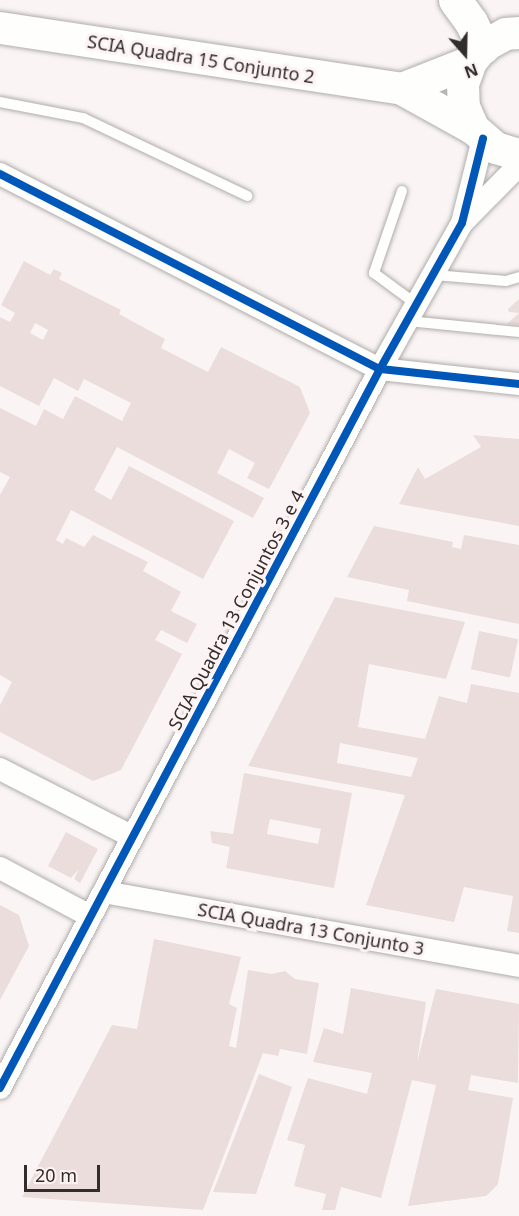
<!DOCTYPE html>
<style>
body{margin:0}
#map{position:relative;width:519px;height:1216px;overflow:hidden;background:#faf5f4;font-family:"Noto Sans",sans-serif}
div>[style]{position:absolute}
.building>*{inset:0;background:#eadddb;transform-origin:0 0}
.roads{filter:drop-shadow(0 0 2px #b0acab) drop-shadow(0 0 2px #b0acab)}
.lane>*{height:10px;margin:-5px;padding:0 5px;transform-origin:5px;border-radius:5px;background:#fefefd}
.street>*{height:22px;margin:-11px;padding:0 11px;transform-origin:11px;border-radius:11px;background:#fefefd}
.secondary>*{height:32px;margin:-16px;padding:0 16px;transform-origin:16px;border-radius:16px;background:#fefefd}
.highway>*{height:33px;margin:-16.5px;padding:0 16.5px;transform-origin:16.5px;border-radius:16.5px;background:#fefefd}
.cycleway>*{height:8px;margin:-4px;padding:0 4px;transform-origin:4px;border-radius:4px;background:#0057b8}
span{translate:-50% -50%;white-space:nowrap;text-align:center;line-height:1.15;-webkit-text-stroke:6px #fcf3f2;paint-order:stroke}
.street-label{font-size:18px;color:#312d2d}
.north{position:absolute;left:435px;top:24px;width:60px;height:60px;-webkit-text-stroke:4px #fcf3f2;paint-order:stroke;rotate:160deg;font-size:16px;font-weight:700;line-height:24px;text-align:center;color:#312d2d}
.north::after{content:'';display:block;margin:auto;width:21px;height:27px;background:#312d2d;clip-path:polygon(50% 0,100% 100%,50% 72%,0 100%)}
.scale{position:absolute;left:24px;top:1165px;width:76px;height:27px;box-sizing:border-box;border:3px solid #312d2d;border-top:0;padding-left:8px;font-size:18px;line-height:21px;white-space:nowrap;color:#312d2d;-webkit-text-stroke:4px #fcf3f2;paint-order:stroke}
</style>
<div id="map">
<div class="building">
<i style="clip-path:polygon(evenodd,24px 261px,50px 275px,54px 269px,62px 273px,59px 279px,121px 310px,119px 314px,165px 339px,161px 348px,208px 372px,221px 347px,300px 387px,310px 413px,269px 489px,247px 478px,255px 463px,229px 449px,217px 473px,264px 498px,253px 518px,117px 447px,94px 490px,111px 500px,129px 466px,234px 521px,203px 579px,71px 510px,56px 540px,63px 544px,66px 538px,84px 547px,93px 535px,148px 562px,143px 571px,181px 592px,171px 611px,197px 624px,187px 643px,161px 630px,155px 640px,182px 654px,121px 770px,93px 781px,0 732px,0 705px,12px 682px,0 675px,0 495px,10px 477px,0 472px,0 408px,36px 426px,44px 409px,63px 419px,75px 396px,122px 421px,131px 403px,84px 379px,78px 391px,54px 378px,39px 406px,0 386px,0 317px,10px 322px,15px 313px,1px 305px,24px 261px,35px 323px,48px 330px,43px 340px,30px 333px,35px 323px)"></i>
<i style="clip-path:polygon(519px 299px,519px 313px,509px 312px,508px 309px)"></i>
<i style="clip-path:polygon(519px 313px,519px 325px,507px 324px)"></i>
<i style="clip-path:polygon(473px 435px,519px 439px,519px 526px,399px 504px,418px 467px,425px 479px,481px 447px)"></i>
<i style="clip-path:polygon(374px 526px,453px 542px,452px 547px,461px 549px,464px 535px,519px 545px,519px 624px,407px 601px,409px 590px,347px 577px)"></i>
<i style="clip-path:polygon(evenodd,335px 597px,465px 622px,446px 679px,369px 664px,358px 727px,425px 739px,439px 696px,467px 703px,471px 684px,519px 693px,519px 933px,507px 931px,513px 896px,464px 887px,454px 922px,366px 905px,405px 795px,248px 766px,335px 597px,340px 743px,418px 758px,411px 777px,337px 763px,340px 743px)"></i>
<i style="left:479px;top:631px;width:40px;height:39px;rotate:12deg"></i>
<i style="clip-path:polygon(evenodd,244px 773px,352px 793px,334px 888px,226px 868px,230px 847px,212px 843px,210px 831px,233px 834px,244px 773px,270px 819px,321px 829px,318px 844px,267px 834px,270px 819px)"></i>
<i style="clip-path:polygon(66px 832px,98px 849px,80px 883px,74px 879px,79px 869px,71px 878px,48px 866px)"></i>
<i style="clip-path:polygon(0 905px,19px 915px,29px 946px,0 1000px)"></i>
<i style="clip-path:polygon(154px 939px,241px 957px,229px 1004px,237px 1008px,229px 1046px,236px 1048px,248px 970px,272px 974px,285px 971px,295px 979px,319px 983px,307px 1054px,280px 1049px,278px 1056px,263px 1053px,203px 1210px,22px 1197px,112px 1025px,137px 1029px)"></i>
<i style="clip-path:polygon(351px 988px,426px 1002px,417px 1062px,436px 989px,519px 1004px,518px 1083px,471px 1075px,468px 1090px,513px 1098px,498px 1184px,486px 1196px,408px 1206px,436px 1085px,412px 1080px,381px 1198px,341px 1187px,335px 1210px,322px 1210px,326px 1194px,294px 1186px,305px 1145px,287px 1140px,308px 1078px,367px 1094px,372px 1073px,313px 1062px,324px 1028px,343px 1034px)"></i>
<i style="clip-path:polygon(259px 1074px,292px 1087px,256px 1194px,213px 1192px)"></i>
</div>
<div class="roads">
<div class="lane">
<i style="left:0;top:102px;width:85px;rotate:10.9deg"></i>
<i style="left:83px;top:118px;width:182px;rotate:25.4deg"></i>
<i style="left:402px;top:191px;width:87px;rotate:108.9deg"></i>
<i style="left:374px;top:273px;width:52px;rotate:36.4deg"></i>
<i style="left:434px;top:275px;width:72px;rotate:4.8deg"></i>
<i style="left:506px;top:281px;width:14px;rotate:-17deg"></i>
<i style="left:408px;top:321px;width:112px;rotate:5.7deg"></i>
</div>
<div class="street">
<i style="left:0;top:174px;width:427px;rotate:27.2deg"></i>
<i style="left:380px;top:369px;width:140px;rotate:6.2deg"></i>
<i style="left:463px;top:222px;width:80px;rotate:-45.5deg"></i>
<i style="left:0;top:769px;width:149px;rotate:27.1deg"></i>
<i style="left:0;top:868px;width:102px;rotate:28.1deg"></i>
<i style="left:104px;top:892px;width:422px;rotate:10.1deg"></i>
<i style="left:0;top:1088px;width:813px;rotate:-62.14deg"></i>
<i style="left:380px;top:369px;width:167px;rotate:-60.7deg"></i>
<i style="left:462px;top:223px;width:87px;rotate:-76deg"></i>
</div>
<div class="secondary">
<i style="left:0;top:28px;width:407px;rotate:8.6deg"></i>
<i style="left:402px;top:89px;width:82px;rotate:29.1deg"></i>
<i style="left:519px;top:33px;width:13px;rotate:176deg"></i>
<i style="left:506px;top:34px;width:26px;rotate:151deg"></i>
<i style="left:483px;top:47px;width:19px;rotate:129deg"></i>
<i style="left:471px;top:62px;width:23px;rotate:110deg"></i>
<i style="left:463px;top:84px;width:23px;rotate:88deg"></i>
<i style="left:464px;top:107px;width:24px;rotate:66deg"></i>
<i style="left:474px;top:129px;width:29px;rotate:41deg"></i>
<i style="left:496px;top:148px;width:24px;rotate:17deg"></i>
<i style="left:402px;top:89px;width:74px;rotate:-21.4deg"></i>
</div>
<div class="highway">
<i style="left:455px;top:0;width:27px;rotate:54deg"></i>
<i style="left:471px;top:22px;width:28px;rotate:64deg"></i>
</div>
</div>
<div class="cycleway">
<i style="left:0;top:174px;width:427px;rotate:27.2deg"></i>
<i style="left:380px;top:369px;width:140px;rotate:6.2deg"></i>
<i style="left:0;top:1088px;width:813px;rotate:-62.14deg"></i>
<i style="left:380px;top:369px;width:167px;rotate:-60.7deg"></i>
<i style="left:462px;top:223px;width:87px;rotate:-76deg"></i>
</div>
<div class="street-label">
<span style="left:201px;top:59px;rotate:9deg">SCIA Quadra 15 Conjunto 2</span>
<span style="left:236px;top:610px;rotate:-62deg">SCIA Quadra 13 Conjuntos 3 e 4</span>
<span style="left:311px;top:929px;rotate:10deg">SCIA Quadra 13 Conjunto 3</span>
</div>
<div class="north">N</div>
<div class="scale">20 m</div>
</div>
